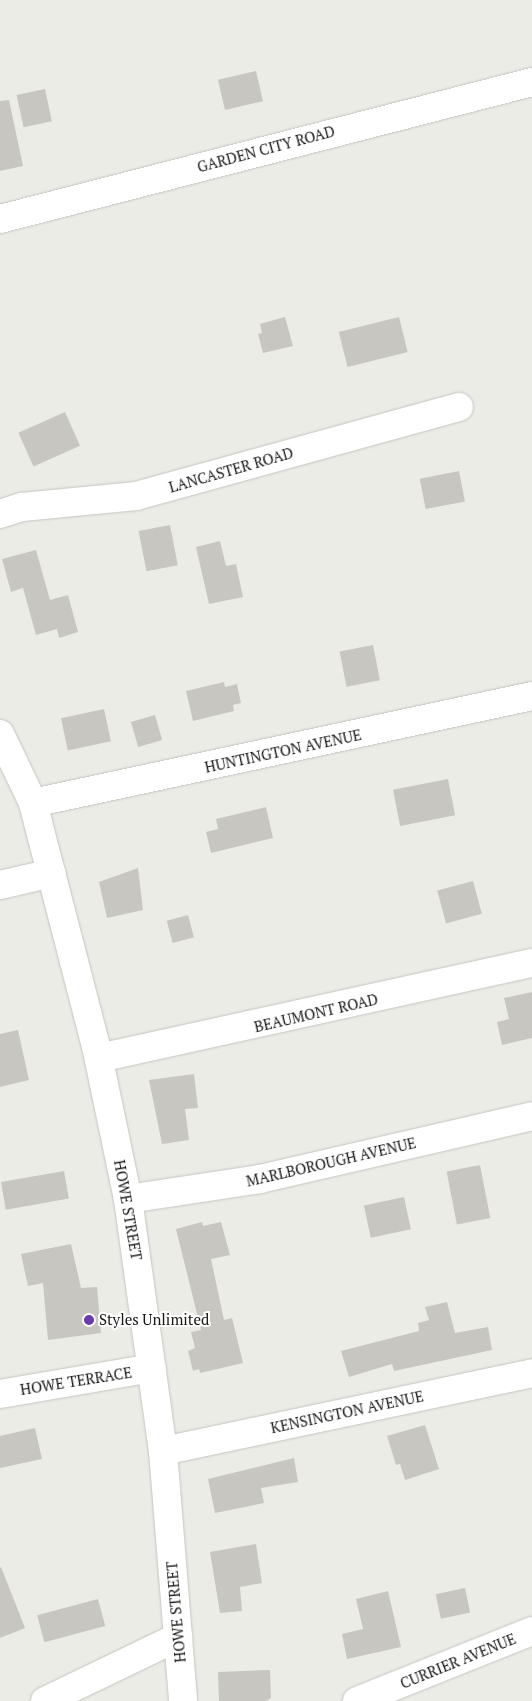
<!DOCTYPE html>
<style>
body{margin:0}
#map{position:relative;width:532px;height:1701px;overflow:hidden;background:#ecece7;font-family:"PT Serif",serif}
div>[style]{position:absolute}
.building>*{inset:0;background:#c7c6c1;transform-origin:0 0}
.roads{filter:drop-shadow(0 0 1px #c5c4bf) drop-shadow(0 0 1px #c5c4bf)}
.minor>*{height:28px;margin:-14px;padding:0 14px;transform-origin:14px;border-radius:14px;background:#fff}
.major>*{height:28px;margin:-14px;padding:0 14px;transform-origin:14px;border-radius:14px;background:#fff}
.dots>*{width:14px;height:14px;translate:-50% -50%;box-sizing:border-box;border:2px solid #fff;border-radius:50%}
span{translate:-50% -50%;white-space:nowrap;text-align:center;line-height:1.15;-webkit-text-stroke:4px #fff;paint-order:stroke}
.street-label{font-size:15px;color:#181716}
.poi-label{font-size:15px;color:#181716}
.left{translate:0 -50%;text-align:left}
</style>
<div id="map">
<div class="building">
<i style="left:256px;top:71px;width:31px;height:39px;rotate:77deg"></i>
<i style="left:45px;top:89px;width:33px;height:29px;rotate:78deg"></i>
<i style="clip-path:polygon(9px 100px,23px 166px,0 171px,0 101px)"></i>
<i style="clip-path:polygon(285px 317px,293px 346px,263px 353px,258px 334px,262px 333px,260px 324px)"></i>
<i style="left:399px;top:317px;width:36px;height:62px;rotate:76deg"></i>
<i style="left:65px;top:412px;width:37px;height:51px;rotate:66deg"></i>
<i style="left:459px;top:471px;width:31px;height:40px;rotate:79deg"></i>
<i style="left:170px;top:525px;width:41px;height:32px;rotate:79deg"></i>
<i style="clip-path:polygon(220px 541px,226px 566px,236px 564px,243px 597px,209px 604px,196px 547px)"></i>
<i style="clip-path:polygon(36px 550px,50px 600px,68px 595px,78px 632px,59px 638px,57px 629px,36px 635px,23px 588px,11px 592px,2px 559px)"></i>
<i style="left:373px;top:645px;width:36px;height:34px;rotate:79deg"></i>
<i style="clip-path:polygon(224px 682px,225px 687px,237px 684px,241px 703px,233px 705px,234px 711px,193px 721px,186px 691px)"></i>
<i style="left:104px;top:709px;width:33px;height:44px;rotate:78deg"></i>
<i style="left:155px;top:715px;width:26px;height:25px;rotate:74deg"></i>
<i style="left:448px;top:779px;width:37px;height:56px;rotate:79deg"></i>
<i style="clip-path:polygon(266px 807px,273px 838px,211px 853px,206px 832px,218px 829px,216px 819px)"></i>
<i style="clip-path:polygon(138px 868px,143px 910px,107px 918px,99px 882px)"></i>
<i style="left:473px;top:881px;width:34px;height:37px;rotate:75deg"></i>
<i style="left:188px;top:915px;width:23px;height:22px;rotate:75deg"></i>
<i style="clip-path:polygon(532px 992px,532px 1038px,502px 1045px,497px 1022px,509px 1019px,504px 998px)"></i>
<i style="clip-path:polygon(18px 1030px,29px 1080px,0 1087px,0 1034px)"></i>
<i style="clip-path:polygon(194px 1074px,198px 1108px,185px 1109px,189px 1140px,162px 1144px,149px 1080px)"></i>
<i style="left:480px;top:1165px;width:54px;height:34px;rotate:79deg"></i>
<i style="left:64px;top:1171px;width:28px;height:64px;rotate:80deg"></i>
<i style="left:404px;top:1197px;width:33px;height:41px;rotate:78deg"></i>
<i style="clip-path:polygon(202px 1222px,203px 1226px,221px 1222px,230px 1255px,211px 1259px,224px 1320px,232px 1318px,243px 1363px,200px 1373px,199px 1369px,193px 1371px,188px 1351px,195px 1348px,191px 1332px,201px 1330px,176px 1229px)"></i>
<i style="clip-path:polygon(71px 1244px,81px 1288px,97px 1287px,101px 1333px,48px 1340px,43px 1283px,28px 1286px,21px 1254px)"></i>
<i style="clip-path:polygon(447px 1302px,455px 1333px,488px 1327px,492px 1350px,394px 1371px,392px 1364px,349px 1377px,341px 1351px,419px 1331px,418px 1323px,429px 1320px,425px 1307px)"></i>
<i style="clip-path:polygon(425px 1425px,439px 1469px,405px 1480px,400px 1464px,396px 1465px,387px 1436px)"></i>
<i style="clip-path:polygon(35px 1428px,42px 1459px,0 1468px,0 1436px)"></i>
<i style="clip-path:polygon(294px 1458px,298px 1482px,261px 1488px,264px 1503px,215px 1513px,208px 1479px)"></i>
<i style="clip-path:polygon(256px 1544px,262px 1583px,240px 1587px,242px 1611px,220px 1613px,210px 1552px)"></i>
<i style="clip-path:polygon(1px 1567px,25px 1628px,0 1638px,0 1568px)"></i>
<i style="left:465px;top:1588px;width:25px;height:30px;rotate:78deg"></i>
<i style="clip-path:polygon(388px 1591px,401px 1647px,347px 1659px,342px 1634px,363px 1629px,356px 1599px)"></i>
<i style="left:98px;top:1599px;width:28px;height:63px;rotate:75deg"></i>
<i style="clip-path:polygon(270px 1670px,271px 1698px,266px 1701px,219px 1701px,218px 1672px)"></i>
</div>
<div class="roads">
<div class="minor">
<i style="left:0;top:219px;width:549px;rotate:-14.44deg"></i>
<i style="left:0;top:514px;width:23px;rotate:-18deg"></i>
<i style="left:22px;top:507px;width:115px;rotate:-5.5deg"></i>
<i style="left:136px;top:496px;width:335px;rotate:-15.4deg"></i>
<i style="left:33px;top:803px;width:510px;rotate:-12.1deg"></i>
<i style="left:0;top:885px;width:53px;rotate:-13deg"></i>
<i style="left:99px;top:1058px;width:443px;rotate:-12.4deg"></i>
<i style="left:128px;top:1199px;width:134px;rotate:-8.6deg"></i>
<i style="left:260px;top:1179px;width:279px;rotate:-13deg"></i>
<i style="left:0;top:1394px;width:154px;rotate:-9.7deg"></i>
<i style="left:163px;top:1451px;width:377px;rotate:-11.9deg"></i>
<i style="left:45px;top:1701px;width:148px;rotate:-25.7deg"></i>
<i style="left:357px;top:1701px;width:188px;rotate:-21.8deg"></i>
</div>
<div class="major">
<i style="left:0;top:734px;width:76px;rotate:64.4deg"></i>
<i style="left:33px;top:803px;width:251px;rotate:75.5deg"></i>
<i style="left:96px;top:1046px;width:156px;rotate:78.2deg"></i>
<i style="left:128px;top:1199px;width:254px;rotate:82.1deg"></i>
<i style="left:163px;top:1451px;width:251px;rotate:85.4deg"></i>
</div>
</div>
<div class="dots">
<i style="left:89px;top:1320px;background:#6a38af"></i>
</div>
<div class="street-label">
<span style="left:266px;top:149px;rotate:-15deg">GARDEN CITY ROAD</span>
<span style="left:231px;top:470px;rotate:-16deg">LANCASTER ROAD</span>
<span style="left:283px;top:751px;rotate:-12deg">HUNTINGTON AVENUE</span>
<span style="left:316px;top:1013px;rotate:-13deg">BEAUMONT ROAD</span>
<span style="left:331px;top:1162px;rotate:-13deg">MARLBOROUGH AVENUE</span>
<span style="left:128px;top:1210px;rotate:80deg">HOWE STREET</span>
<span style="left:76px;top:1381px;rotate:-9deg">HOWE TERRACE</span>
<span style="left:347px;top:1412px;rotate:-12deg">KENSINGTON AVENUE</span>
<span style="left:176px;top:1612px;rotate:-95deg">HOWE STREET</span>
<span style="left:458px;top:1661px;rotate:-22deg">CURRIER AVENUE</span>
</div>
<div class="poi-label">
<span class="left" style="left:99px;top:1320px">Styles Unlimited</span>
</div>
</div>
